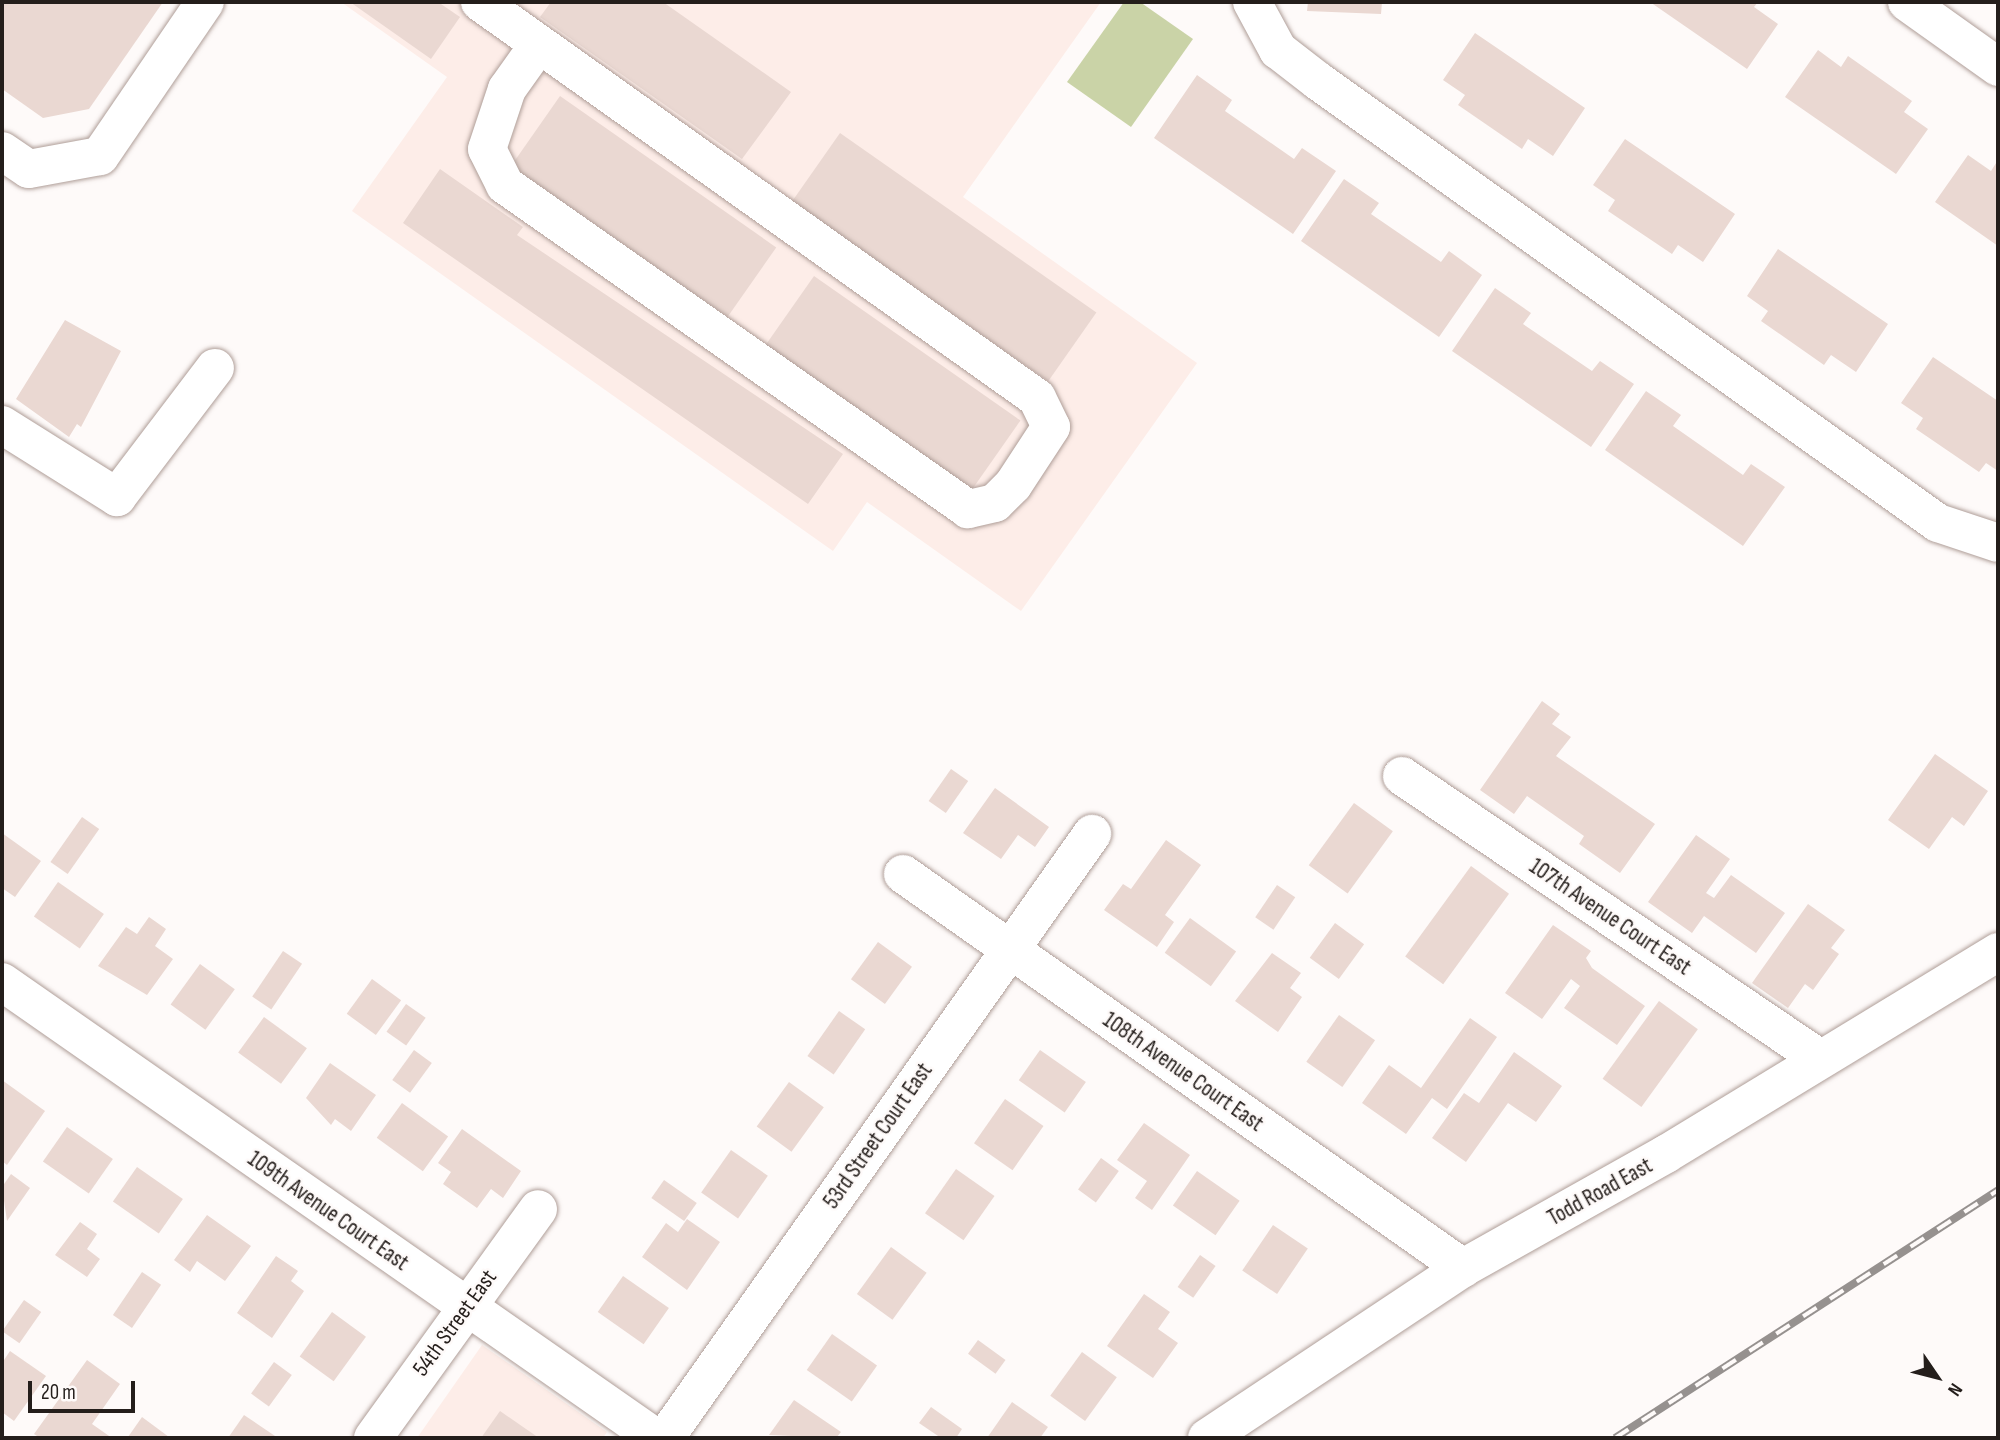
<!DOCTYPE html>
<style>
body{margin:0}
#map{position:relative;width:2000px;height:1440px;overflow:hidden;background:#fefaf9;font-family:"Sofia Sans Condensed",sans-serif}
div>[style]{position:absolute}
.built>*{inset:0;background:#fdede8}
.green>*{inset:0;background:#cad3a7}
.building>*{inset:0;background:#ead8d2;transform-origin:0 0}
.roads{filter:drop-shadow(0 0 2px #af9e98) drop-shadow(0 0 2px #af9e98)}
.minor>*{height:38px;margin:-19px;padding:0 19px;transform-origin:19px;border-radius:19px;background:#fff}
.rail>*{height:8px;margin-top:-4px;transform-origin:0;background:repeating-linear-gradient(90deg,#fefaf9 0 16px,#96918f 0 32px);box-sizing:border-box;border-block:2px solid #96918f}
span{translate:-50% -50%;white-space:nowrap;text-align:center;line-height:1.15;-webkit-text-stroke:5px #fefaf9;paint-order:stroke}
.street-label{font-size:23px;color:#241e1b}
.frame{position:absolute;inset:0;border:4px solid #241e1b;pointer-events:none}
.north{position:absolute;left:1902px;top:1342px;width:70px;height:70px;-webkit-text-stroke:5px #fefaf9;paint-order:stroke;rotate:125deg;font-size:19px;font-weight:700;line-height:28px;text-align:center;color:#241e1b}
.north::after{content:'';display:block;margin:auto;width:24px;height:32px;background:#241e1b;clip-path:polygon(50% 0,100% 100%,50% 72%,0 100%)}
.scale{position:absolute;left:28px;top:1381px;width:107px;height:32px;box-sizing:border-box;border:4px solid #241e1b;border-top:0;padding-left:9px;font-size:21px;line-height:24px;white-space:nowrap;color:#241e1b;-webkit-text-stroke:5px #fefaf9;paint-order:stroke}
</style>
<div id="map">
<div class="built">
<i style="clip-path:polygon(341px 2px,1101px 2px,963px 197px,1197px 363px,1021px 611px,867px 502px,833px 551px,352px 211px,447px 77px)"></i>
<i style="clip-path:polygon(482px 1345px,607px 1432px,603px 1438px,417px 1438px)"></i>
</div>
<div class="green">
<i style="clip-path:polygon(1124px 2px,1140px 2px,1193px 39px,1131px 127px,1067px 82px)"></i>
</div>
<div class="building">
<i style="clip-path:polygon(2px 2px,163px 2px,89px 109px,43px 118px,2px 89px)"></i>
<i style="clip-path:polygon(350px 2px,438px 2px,460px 17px,431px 59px)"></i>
<i style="clip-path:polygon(551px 2px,663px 2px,791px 92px,742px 159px,540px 17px)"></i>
<i style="clip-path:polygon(1308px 2px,1382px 2px,1381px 14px,1307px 11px)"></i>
<i style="clip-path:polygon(1650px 2px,1758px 2px,1754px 7px,1778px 24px,1747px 69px)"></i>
<i style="clip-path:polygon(1475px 33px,1585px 108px,1553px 156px,1528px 139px,1522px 149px,1458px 105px,1465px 95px,1443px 80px)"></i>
<i style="clip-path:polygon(1818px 50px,1841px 67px,1848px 56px,1912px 101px,1904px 112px,1928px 129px,1896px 174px,1785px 97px)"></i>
<i style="clip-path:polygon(1197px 75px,1232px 100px,1225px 111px,1294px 159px,1302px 148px,1336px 171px,1293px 234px,1154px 138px)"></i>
<i style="left:560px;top:96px;width:264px;height:85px;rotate:35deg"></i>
<i style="left:840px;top:133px;width:313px;height:84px;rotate:35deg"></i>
<i style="clip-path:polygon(1625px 139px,1735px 214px,1703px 262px,1678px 245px,1672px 254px,1608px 211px,1615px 200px,1593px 185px)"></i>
<i style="clip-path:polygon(1968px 155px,1991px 171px,1998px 160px,1998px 246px,1935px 202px)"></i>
<i style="clip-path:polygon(440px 169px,523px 227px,517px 235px,843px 454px,808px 504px,403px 223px)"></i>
<i style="clip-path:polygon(1344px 179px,1379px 203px,1371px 214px,1441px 262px,1449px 251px,1482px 275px,1439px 337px,1301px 241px)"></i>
<i style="clip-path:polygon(1778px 249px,1888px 324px,1856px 372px,1831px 355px,1824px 365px,1761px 321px,1768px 311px,1747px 296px)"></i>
<i style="left:814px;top:276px;width:252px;height:84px;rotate:35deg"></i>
<i style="clip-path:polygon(1495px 288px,1531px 313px,1523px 324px,1592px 371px,1600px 361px,1634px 384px,1591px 447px,1452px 351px)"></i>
<i style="clip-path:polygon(65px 320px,121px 351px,81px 427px,77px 424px,69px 437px,16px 399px)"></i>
<i style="clip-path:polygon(1933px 357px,1998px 401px,1998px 471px,1986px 463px,1979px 472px,1916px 429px,1923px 418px,1901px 403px)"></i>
<i style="clip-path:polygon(1646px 391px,1681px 415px,1673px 426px,1743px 475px,1751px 464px,1785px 487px,1743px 546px,1605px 450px)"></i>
<i style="clip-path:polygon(1542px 701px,1560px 714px,1552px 724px,1571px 737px,1556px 756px,1655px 824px,1620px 873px,1579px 844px,1584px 836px,1527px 796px,1514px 814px,1480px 790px)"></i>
<i style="clip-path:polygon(1935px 754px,1988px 791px,1964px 826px,1952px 817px,1929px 849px,1888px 820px)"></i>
<i style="left:951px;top:769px;width:21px;height:39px;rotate:35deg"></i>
<i style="clip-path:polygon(995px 788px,1049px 827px,1035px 847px,1018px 835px,1001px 859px,963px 833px)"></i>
<i style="left:1354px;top:803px;width:48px;height:77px;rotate:36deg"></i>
<i style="left:82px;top:817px;width:21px;height:55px;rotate:35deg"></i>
<i style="clip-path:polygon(2px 833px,41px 861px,15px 897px,2px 888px)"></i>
<i style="clip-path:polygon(1696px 835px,1730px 859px,1706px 893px,1714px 898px,1731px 875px,1785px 913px,1756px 953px,1704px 916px,1692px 933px,1648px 902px)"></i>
<i style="clip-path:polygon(1166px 840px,1201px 865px,1165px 915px,1174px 922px,1157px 947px,1104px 910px,1123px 884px,1131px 889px)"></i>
<i style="left:1471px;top:866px;width:47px;height:112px;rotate:36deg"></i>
<i style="left:58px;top:882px;width:56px;height:42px;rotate:35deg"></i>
<i style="left:1277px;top:885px;width:22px;height:39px;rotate:34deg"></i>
<i style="clip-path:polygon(1808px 904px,1845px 930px,1831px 948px,1839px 954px,1813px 990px,1805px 984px,1788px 1008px,1752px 983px)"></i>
<i style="clip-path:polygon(149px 917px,166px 929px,155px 946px,173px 959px,147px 995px,98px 966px,126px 927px,137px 934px)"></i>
<i style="left:1190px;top:918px;width:57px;height:43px;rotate:36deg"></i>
<i style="left:1335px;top:923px;width:36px;height:43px;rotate:36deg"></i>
<i style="clip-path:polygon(1553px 925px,1591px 951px,1586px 958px,1592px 968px,1645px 1006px,1617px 1045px,1564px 1008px,1580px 986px,1571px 979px,1542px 1019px,1505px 993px)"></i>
<i style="left:878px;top:942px;width:42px;height:46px;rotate:36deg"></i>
<i style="left:283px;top:951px;width:23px;height:55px;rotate:34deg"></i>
<i style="clip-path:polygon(1272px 953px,1301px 973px,1290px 988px,1302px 997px,1278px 1032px,1235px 1001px)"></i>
<i style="left:200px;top:964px;width:43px;height:50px;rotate:36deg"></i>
<i style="left:372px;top:979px;width:36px;height:43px;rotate:36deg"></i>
<i style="left:1659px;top:1001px;width:48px;height:96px;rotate:36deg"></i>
<i style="left:406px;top:1004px;width:24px;height:34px;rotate:35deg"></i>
<i style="left:839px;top:1011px;width:32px;height:55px;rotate:35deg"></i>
<i style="left:1339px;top:1015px;width:44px;height:57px;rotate:35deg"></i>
<i style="left:264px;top:1017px;width:53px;height:44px;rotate:36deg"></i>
<i style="clip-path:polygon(1470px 1018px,1497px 1037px,1447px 1109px,1432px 1098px,1406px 1134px,1362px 1103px,1389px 1065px,1421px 1088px)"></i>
<i style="left:414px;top:1050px;width:22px;height:37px;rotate:36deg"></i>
<i style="left:1040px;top:1050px;width:56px;height:37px;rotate:35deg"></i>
<i style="clip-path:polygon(1514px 1052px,1562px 1086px,1536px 1122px,1508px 1103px,1466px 1162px,1432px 1138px,1464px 1093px,1479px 1103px)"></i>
<i style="clip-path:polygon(330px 1063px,376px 1095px,351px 1131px,335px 1119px,331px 1125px,306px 1098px)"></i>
<i style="clip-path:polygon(2px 1080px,45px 1111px,7px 1165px,2px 1161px)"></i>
<i style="left:789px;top:1082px;width:43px;height:55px;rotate:36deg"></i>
<i style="left:1005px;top:1099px;width:47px;height:54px;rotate:35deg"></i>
<i style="left:402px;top:1103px;width:57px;height:43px;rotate:36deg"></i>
<i style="clip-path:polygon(1144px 1123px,1190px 1155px,1152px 1210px,1135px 1198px,1147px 1181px,1117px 1160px)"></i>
<i style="left:67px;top:1127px;width:56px;height:42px;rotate:35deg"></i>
<i style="clip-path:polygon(462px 1129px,521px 1171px,503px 1198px,491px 1189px,477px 1208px,443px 1184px,451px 1172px,438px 1163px)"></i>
<i style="left:731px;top:1150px;width:45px;height:52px;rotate:35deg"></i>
<i style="left:1101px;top:1158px;width:22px;height:39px;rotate:36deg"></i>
<i style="left:137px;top:1167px;width:56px;height:42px;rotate:35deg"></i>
<i style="left:956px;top:1169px;width:47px;height:54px;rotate:35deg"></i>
<i style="left:1197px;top:1171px;width:52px;height:42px;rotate:35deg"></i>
<i style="clip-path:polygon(11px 1174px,30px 1188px,7px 1221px,2px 1187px)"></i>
<i style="left:664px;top:1180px;width:40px;height:22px;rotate:35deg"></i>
<i style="clip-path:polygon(207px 1215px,251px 1246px,225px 1281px,197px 1261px,190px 1272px,174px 1260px)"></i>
<i style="clip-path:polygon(687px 1219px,720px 1242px,687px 1290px,642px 1257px,666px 1223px,678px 1232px)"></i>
<i style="clip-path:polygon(80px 1222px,97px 1234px,87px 1249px,100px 1259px,87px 1277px,55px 1255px)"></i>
<i style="left:1273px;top:1225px;width:42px;height:55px;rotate:34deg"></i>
<i style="left:891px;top:1247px;width:44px;height:58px;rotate:36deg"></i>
<i style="left:1200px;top:1255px;width:19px;height:39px;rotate:35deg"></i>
<i style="clip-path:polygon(276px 1256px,298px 1271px,291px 1281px,304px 1291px,272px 1338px,237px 1313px)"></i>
<i style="left:142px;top:1272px;width:23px;height:52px;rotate:34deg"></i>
<i style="left:623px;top:1276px;width:56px;height:44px;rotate:35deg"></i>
<i style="clip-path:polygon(1144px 1294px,1170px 1312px,1158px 1329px,1178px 1343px,1153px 1378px,1107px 1346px)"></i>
<i style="left:24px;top:1300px;width:21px;height:38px;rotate:35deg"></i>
<i style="left:332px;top:1312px;width:42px;height:55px;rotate:36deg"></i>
<i style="left:832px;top:1334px;width:55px;height:44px;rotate:35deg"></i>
<i style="left:978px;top:1340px;width:34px;height:17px;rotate:36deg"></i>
<i style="clip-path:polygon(10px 1351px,46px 1376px,14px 1421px,2px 1412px,2px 1363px)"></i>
<i style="left:1082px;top:1352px;width:43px;height:54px;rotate:36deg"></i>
<i style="clip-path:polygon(87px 1360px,120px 1384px,92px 1424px,112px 1438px,40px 1438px,34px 1434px)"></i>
<i style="left:274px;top:1362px;width:22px;height:39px;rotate:36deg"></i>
<i style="clip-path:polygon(794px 1400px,841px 1432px,836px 1438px,769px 1435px)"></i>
<i style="clip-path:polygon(1012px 1402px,1048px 1427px,1040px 1438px,987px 1438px)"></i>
<i style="clip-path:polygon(931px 1407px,962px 1429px,956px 1438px,941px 1438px,919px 1423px)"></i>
<i style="clip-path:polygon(500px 1411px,539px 1438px,481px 1438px)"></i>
<i style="clip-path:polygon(244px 1415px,278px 1438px,228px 1438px)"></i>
<i style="clip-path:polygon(142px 1417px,169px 1437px,168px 1438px,128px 1437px)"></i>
</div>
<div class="roads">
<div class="minor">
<i style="left:480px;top:2px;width:683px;rotate:35.41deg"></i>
<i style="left:1037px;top:398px;width:32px;rotate:64deg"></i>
<i style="left:1051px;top:427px;width:69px;rotate:123.2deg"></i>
<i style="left:1013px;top:485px;width:25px;rotate:135deg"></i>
<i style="left:995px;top:503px;width:28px;rotate:167deg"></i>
<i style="left:968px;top:509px;width:565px;rotate:-145.02deg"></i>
<i style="left:505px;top:185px;width:40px;rotate:-116.6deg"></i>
<i style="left:487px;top:149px;width:63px;rotate:-71.6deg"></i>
<i style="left:507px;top:89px;width:55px;rotate:-54.6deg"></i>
<i style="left:1252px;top:2px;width:55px;rotate:61.6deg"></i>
<i style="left:1278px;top:50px;width:51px;rotate:37.8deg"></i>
<i style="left:1318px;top:81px;width:761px;rotate:35.49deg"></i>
<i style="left:1938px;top:523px;width:63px;rotate:18.4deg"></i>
<i style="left:1907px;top:2px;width:112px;rotate:35.5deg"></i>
<i style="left:2px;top:151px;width:32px;rotate:34deg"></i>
<i style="left:29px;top:169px;width:72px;rotate:-10.4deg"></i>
<i style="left:100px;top:156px;width:186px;rotate:-55.7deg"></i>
<i style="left:2px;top:425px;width:136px;rotate:32.1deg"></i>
<i style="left:117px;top:497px;width:162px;rotate:-52.8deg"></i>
<i style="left:1402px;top:776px;width:503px;rotate:34.07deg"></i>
<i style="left:903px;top:874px;width:685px;rotate:35.13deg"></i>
<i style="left:2px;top:982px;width:797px;rotate:34.89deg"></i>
<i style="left:373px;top:1438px;width:282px;rotate:-54.2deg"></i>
<i style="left:665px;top:1438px;width:740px;rotate:-54.74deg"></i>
<i style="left:1207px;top:1438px;width:307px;rotate:-33.6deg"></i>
<i style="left:1463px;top:1268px;width:233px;rotate:-29.3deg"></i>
<i style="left:1666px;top:1154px;width:389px;rotate:-31.3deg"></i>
</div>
</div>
<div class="rail">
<i style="left:1615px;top:1438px;width:456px;rotate:-32.9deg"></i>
</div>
<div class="street-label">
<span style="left:1610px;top:917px;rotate:34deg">107th Avenue Court East</span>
<span style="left:1183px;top:1072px;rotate:35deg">108th Avenue Court East</span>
<span style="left:878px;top:1136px;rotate:-55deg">53rd Street Court East</span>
<span style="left:1600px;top:1192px;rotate:-29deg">Todd Road East</span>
<span style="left:328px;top:1211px;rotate:35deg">109th Avenue Court East</span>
<span style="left:455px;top:1323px;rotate:-54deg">54th Street East</span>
</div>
<div class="frame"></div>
<div class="north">N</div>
<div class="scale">20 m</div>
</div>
